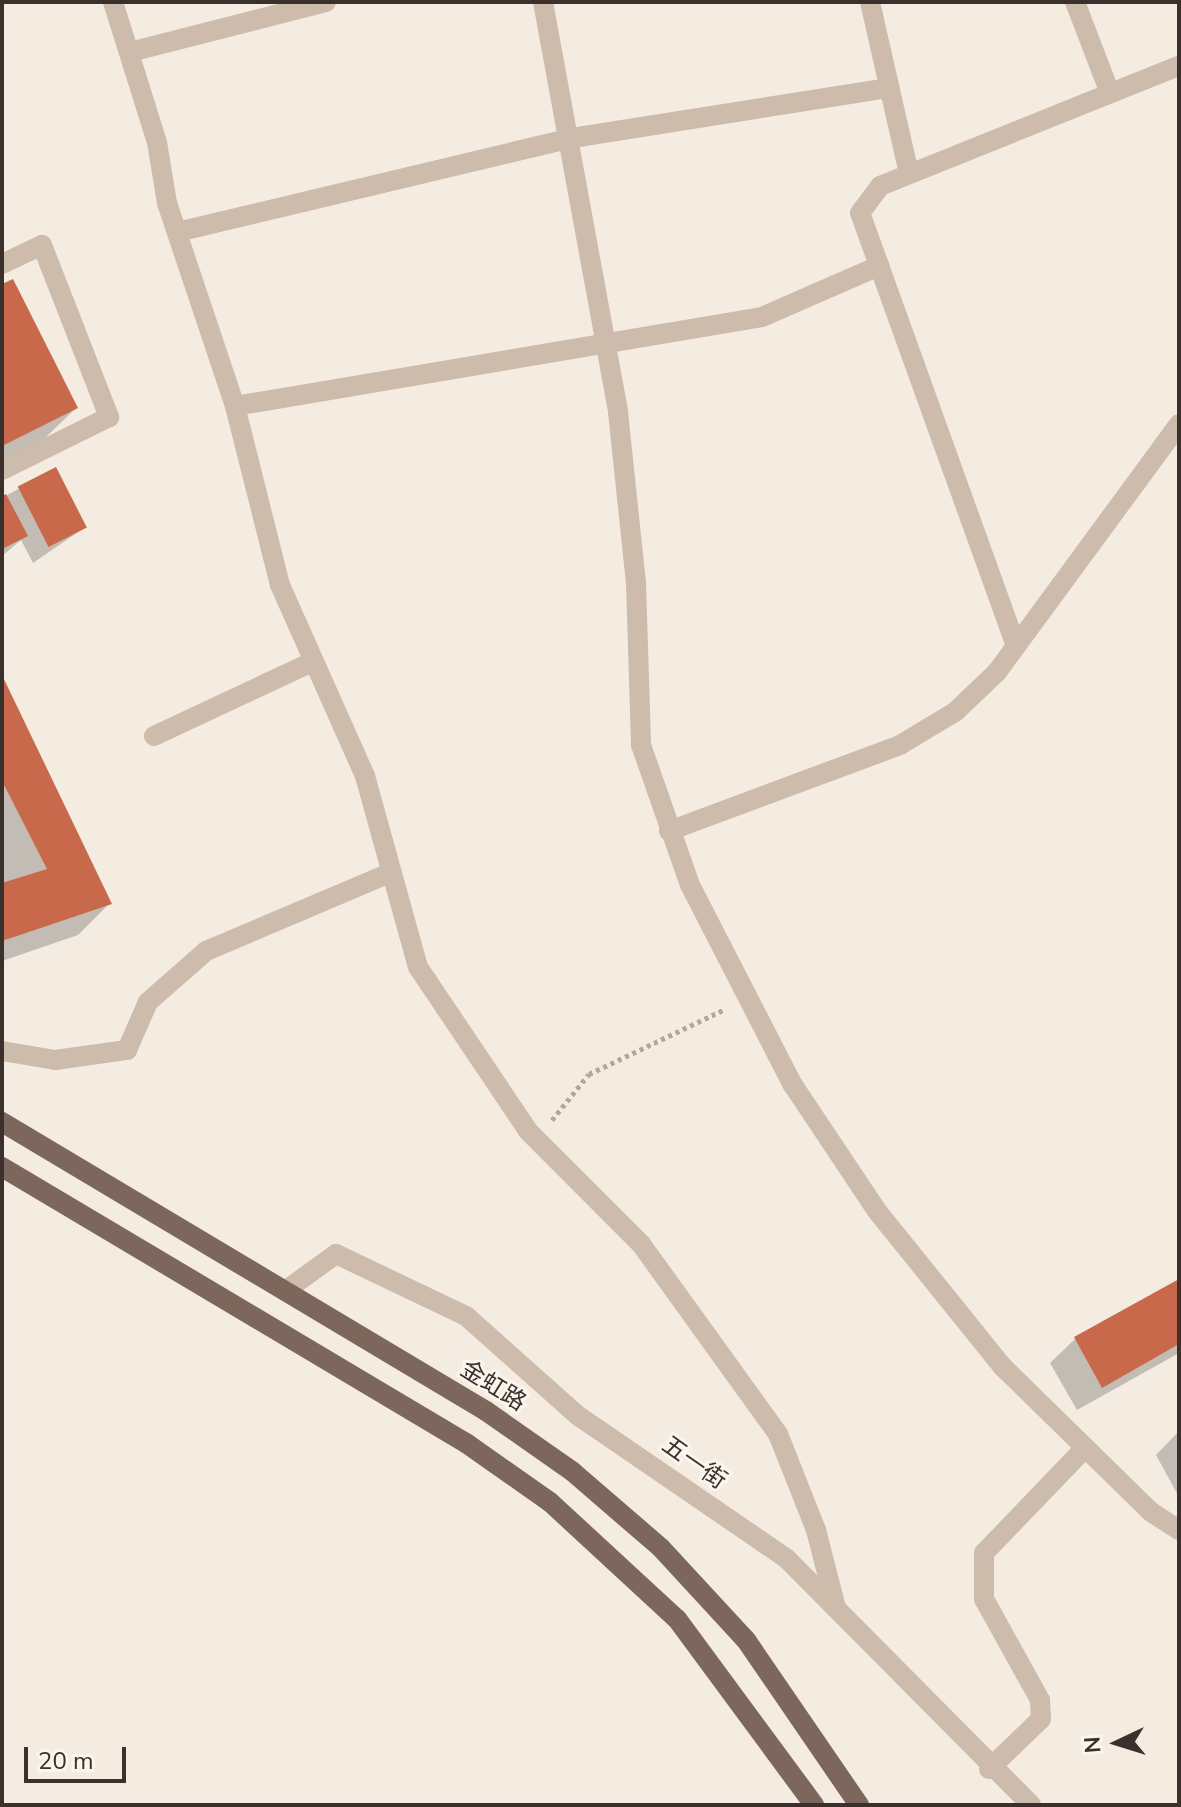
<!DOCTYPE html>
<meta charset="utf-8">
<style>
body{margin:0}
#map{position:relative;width:1181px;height:1807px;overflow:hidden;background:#f4ebe1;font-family:"Nunito Sans","Noto Sans SC",sans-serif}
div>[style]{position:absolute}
.shadow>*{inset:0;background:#0003}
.building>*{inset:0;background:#c8694b;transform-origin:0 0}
.path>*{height:5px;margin-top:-2.5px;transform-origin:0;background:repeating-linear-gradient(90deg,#b9a596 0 4px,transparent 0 8px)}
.minor>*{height:20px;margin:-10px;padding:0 10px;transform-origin:10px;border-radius:10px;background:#cdbbac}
.major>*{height:20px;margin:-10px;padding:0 10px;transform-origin:10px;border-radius:10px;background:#7d675c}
span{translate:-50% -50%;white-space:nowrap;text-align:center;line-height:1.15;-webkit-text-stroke:6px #fbf5ee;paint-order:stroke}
.street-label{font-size:24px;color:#3b302b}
.frame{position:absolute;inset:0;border:4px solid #3b302b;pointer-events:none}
.north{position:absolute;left:1077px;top:1703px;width:80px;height:80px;-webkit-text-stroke:6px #fbf5ee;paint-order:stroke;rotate:266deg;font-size:22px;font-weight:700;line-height:32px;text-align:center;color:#3b302b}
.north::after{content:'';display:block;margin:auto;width:28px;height:36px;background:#3b302b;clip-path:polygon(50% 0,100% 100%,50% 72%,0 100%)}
.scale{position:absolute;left:24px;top:1747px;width:102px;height:36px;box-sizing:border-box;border:4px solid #3b302b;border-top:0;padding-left:10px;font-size:24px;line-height:28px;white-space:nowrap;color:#3b302b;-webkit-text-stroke:6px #fbf5ee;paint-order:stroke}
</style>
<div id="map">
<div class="shadow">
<i style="clip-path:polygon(2px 287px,76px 408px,44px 439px,2px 461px)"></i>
<i style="clip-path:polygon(20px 488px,84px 528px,33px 563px,21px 540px,2px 556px,2px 498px)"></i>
<i style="clip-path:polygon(2px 680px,110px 903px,78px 935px,2px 961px)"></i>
<i style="clip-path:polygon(1179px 1281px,1179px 1353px,1077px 1410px,1050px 1363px,1075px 1339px)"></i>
<i style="clip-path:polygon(1179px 1431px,1179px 1497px,1156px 1455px)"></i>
</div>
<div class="building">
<i style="clip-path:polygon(13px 279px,78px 408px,2px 446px,2px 284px)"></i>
<i style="left:56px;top:467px;width:68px;height:43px;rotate:63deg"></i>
<i style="clip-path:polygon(6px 494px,28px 536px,2px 549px,2px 496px)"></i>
<i style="clip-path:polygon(2px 675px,112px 904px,2px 941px,2px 883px,47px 869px,2px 781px)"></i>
<i style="clip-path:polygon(1179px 1279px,1179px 1344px,1102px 1388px,1074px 1337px)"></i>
</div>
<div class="path">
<i style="left:552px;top:1120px;width:59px;rotate:-51.2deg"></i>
<i style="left:589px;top:1074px;width:151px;rotate:-25.5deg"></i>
</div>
<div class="minor">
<i style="left:113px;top:2px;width:147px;rotate:72.6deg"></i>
<i style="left:157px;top:142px;width:62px;rotate:80.7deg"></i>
<i style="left:167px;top:203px;width:214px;rotate:71.5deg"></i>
<i style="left:235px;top:406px;width:185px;rotate:75.9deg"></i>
<i style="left:280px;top:585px;width:209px;rotate:66deg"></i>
<i style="left:365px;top:776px;width:198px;rotate:74.5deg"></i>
<i style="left:418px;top:967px;width:197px;rotate:56.1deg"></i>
<i style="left:528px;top:1131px;width:160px;rotate:45deg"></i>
<i style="left:641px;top:1244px;width:234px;rotate:54.2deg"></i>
<i style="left:778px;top:1434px;width:103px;rotate:68.4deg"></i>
<i style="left:816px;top:1530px;width:81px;rotate:75.6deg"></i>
<i style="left:543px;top:2px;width:417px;rotate:79.6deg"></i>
<i style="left:618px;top:412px;width:172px;rotate:84deg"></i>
<i style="left:636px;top:583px;width:162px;rotate:88.2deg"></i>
<i style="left:641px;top:745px;width:148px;rotate:70.7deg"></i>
<i style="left:690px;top:885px;width:225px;rotate:62.8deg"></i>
<i style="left:793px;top:1085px;width:151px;rotate:56.3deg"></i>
<i style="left:877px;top:1211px;width:201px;rotate:51.1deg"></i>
<i style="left:1003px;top:1367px;width:207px;rotate:44.4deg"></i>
<i style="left:1151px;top:1512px;width:33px;rotate:33deg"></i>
<i style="left:870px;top:2px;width:176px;rotate:77.2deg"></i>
<i style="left:1075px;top:2px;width:97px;rotate:69deg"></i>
<i style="left:130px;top:52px;width:202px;rotate:-14.3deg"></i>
<i style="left:177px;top:232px;width:406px;rotate:-13.4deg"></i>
<i style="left:572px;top:138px;width:321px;rotate:-9deg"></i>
<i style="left:2px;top:264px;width:44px;rotate:-25.4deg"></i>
<i style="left:42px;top:245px;width:185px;rotate:68.7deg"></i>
<i style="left:109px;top:417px;width:119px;rotate:153.6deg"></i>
<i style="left:235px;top:406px;width:534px;rotate:-9.59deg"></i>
<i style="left:762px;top:317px;width:128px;rotate:-23.6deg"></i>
<i style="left:1016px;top:646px;width:460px;rotate:-109.8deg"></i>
<i style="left:860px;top:213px;width:34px;rotate:-53deg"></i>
<i style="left:880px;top:186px;width:322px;rotate:-21.9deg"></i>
<i style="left:154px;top:736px;width:174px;rotate:-25.1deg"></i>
<i style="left:669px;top:831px;width:246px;rotate:-20.4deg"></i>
<i style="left:900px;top:745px;width:64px;rotate:-31deg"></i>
<i style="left:955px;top:712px;width:58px;rotate:-43.6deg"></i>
<i style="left:997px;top:672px;width:308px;rotate:-53.7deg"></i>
<i style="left:2px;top:1051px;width:54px;rotate:9.6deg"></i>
<i style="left:55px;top:1060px;width:73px;rotate:-7.9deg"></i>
<i style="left:127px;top:1050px;width:52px;rotate:-66.4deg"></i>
<i style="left:148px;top:1002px;width:77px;rotate:-41.3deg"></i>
<i style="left:206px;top:951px;width:200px;rotate:-23deg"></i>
<i style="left:285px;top:1291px;width:63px;rotate:-36deg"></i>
<i style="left:336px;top:1254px;width:144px;rotate:25.5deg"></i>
<i style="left:466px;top:1316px;width:149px;rotate:41.7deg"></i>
<i style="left:577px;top:1415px;width:253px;rotate:34.4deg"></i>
<i style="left:786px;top:1558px;width:348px;rotate:45.2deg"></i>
<i style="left:989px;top:1769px;width:72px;rotate:-43.9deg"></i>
<i style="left:1041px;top:1719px;width:19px;rotate:-93deg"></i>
<i style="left:1040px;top:1700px;width:115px;rotate:-119deg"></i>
<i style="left:984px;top:1599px;width:46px;rotate:-90deg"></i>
<i style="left:984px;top:1553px;width:146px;rotate:-46.1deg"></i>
</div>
<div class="major">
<i style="left:2px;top:1122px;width:564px;rotate:30.84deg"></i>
<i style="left:486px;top:1411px;width:106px;rotate:35deg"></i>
<i style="left:573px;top:1472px;width:116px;rotate:40.8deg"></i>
<i style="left:661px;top:1548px;width:125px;rotate:47.3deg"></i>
<i style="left:746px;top:1640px;width:200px;rotate:55.6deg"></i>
<i style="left:2px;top:1167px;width:540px;rotate:30.75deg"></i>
<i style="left:466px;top:1443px;width:103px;rotate:35.1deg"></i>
<i style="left:550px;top:1502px;width:173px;rotate:42.7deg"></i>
<i style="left:677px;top:1619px;width:231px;rotate:53.6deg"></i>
</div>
<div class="street-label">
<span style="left:493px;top:1386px;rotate:32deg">金虹路</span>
<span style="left:694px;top:1463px;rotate:35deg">五一街</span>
</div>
<div class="frame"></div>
<div class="north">N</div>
<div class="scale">20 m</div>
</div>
